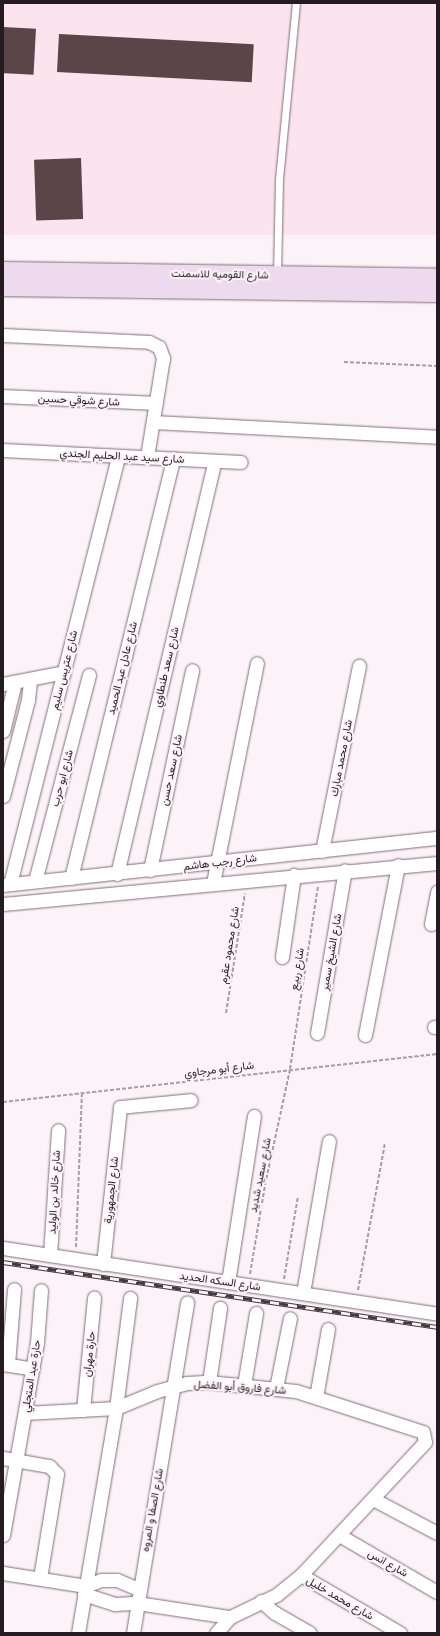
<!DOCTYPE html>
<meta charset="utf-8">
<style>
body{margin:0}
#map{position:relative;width:440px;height:1636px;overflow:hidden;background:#fcf3f8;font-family:Merriweather,Vazirmatn,serif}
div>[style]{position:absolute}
.built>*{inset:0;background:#fce4ef;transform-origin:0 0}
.building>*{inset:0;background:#5a4649;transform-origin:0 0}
.path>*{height:2px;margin-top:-1px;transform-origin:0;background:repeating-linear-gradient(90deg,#a79ea3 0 4px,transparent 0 6px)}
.roads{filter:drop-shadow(0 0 1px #816e77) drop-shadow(0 0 1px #816e77)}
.service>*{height:7px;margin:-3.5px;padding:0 3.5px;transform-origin:3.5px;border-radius:3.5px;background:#fff}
.minor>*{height:13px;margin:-6.5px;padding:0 6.5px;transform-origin:6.5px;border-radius:6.5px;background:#fff}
.secondary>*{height:19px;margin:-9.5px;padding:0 9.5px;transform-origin:9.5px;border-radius:9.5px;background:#eddaef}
.rail>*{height:4.5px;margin-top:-2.25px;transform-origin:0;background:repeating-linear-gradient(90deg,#fcf3f8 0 9px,#423a3e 0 18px);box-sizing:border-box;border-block:1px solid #423a3e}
span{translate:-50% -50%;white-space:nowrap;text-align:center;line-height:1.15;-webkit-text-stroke:4px #fcf3f8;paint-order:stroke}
.street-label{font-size:11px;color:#241c20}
.frame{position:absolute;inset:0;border:4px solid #241c20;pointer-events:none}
</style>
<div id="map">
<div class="built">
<i style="left:3px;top:3px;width:434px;height:232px"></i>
</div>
<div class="building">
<i style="left:3px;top:27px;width:33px;height:46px;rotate:3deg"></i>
<i style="left:59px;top:34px;width:195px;height:38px;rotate:3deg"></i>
<i style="left:81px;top:158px;width:61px;height:47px;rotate:88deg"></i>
</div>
<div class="path">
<i style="left:344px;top:362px;width:93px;rotate:2.5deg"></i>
<i style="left:226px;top:1013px;width:121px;rotate:-81deg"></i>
<i style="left:3px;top:1102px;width:437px;rotate:-6.3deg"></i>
<i style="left:76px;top:1247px;width:155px;rotate:-87.8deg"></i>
<i style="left:250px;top:1274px;width:90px;rotate:-80.4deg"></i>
<i style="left:265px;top:1185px;width:119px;rotate:-77.8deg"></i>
<i style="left:290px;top:1069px;width:185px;rotate:-81.3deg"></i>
<i style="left:284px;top:1279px;width:84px;rotate:-80.4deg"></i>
<i style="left:358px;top:1290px;width:149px;rotate:-79.6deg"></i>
</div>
<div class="roads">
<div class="service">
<i style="left:277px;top:275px;width:96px;rotate:-88.8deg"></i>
<i style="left:279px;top:179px;width:177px;rotate:-84.5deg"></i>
</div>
<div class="minor">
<i style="left:3px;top:335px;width:146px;rotate:2.7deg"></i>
<i style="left:149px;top:342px;width:11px;rotate:27deg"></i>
<i style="left:159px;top:347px;width:12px;rotate:70deg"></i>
<i style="left:163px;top:358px;width:100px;rotate:99.2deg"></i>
<i style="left:3px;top:396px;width:153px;rotate:2.6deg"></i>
<i style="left:153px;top:422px;width:284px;rotate:3deg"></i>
<i style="left:3px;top:450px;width:238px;rotate:2.9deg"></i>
<i style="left:3px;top:684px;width:62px;rotate:-11.1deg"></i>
<i style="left:3px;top:731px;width:50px;rotate:-76.2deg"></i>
<i style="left:3px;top:796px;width:99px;rotate:-75.4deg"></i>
<i style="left:28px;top:700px;width:20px;rotate:-84deg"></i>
<i style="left:322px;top:851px;width:189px;rotate:-78.7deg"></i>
<i style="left:150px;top:870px;width:204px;rotate:-78.1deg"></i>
<i style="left:117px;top:874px;width:424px;rotate:-76.7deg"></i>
<i style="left:71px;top:878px;width:432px;rotate:-76.3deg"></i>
<i style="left:35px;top:881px;width:213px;rotate:-75.3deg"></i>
<i style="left:213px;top:883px;width:224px;rotate:-78.7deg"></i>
<i style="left:10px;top:884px;width:441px;rotate:-75.8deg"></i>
<i style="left:3px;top:885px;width:437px;rotate:-6.2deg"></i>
<i style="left:3px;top:904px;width:436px;rotate:-5.4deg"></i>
<i style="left:431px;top:924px;width:33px;rotate:-79deg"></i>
<i style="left:282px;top:957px;width:83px;rotate:-81.7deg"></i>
<i style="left:434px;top:1027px;width:3px"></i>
<i style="left:317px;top:1033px;width:165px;rotate:-80.3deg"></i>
<i style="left:365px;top:1035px;width:173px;rotate:-79deg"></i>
<i style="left:3px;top:1248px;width:439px;rotate:8.6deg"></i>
<i style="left:50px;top:1255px;width:125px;rotate:-86.3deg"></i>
<i style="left:103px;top:1264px;width:158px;rotate:-83.8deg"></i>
<i style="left:120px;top:1107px;width:71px;rotate:-5.6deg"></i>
<i style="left:228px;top:1282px;width:168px;rotate:-81.1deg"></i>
<i style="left:303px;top:1293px;width:154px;rotate:-80.3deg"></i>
<i style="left:3px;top:1364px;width:30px;rotate:9deg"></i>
<i style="left:8px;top:1364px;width:75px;rotate:-85.4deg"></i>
<i style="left:209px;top:1382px;width:75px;rotate:-81.5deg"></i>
<i style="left:244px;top:1385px;width:73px;rotate:-80.5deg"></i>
<i style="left:276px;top:1388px;width:71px;rotate:-78.7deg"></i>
<i style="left:316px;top:1397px;width:69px;rotate:-80deg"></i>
<i style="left:83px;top:1410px;width:113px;rotate:-84.4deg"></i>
<i style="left:25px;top:1413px;width:91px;rotate:-3.1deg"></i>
<i style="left:116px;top:1408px;width:44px;rotate:-22.5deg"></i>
<i style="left:157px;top:1391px;width:31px;rotate:-15deg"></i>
<i style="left:187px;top:1383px;width:22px;rotate:-3deg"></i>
<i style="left:209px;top:1382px;width:87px;rotate:5.9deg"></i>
<i style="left:296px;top:1391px;width:133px;rotate:17.9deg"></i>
<i style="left:423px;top:1432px;width:10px;rotate:79deg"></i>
<i style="left:425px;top:1442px;width:182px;rotate:133deg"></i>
<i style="left:301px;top:1575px;width:32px;rotate:141deg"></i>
<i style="left:276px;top:1595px;width:51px;rotate:154.4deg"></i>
<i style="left:230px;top:1617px;width:21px;rotate:131deg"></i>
<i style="left:3px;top:1458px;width:47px;rotate:9.9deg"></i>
<i style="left:49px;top:1466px;width:11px;rotate:45deg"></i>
<i style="left:57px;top:1474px;width:105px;rotate:99.3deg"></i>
<i style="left:373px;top:1499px;width:72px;rotate:28deg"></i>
<i style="left:3px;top:1535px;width:195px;rotate:-80deg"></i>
<i style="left:37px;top:1343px;width:53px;rotate:-85.7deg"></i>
<i style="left:339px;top:1535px;width:113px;rotate:30.2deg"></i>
<i style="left:3px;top:1573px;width:84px;rotate:8.9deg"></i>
<i style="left:86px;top:1586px;width:16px;rotate:-22deg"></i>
<i style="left:101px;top:1580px;width:16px"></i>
<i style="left:117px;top:1580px;width:23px;rotate:23deg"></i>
<i style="left:301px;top:1575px;width:115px;rotate:30.4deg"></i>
<i style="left:84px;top:1594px;width:33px;rotate:18deg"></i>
<i style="left:115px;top:1604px;width:22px;rotate:-3deg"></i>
<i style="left:137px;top:1603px;width:94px;rotate:8.6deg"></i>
<i style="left:261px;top:1601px;width:18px;rotate:41deg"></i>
<i style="left:275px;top:1613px;width:40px;rotate:29.7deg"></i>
<i style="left:78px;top:1633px;width:228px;rotate:-80.4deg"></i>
<i style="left:116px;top:1408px;width:111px;rotate:-82.7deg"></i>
<i style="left:133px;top:1633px;width:335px;rotate:-80.7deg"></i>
</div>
<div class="secondary">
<i style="left:3px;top:271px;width:434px;rotate:0.9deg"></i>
<i style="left:3px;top:286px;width:434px;rotate:0.8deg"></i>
</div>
</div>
<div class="rail">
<i style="left:3px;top:1262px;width:439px;rotate:8.5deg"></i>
</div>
<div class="street-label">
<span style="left:220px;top:274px;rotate:1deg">شارع القوميه للاسمنت</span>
<span style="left:79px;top:400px;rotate:3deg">شارع شوقي حسين</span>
<span style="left:122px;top:456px;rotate:3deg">شارع سيد عبد الحليم الجندي</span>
<span style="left:166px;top:667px;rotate:-77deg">شارع سعد طنطاوي</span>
<span style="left:122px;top:668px;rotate:-76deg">شارع عادل عبد الحميد</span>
<span style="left:64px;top:670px;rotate:-76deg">شارع عتريس سليم</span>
<span style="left:341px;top:758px;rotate:-79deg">شارع محمد مبارك</span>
<span style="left:171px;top:770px;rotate:-78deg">شارع سعد حسن</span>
<span style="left:62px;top:778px;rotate:-75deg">شارع ابو حرب</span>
<span style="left:220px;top:862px;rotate:-7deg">شارع رجب هاشم</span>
<span style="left:229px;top:945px;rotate:-81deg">شارع محمود عقرم</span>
<span style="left:331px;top:952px;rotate:-80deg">شارع الشيخ سمير</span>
<span style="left:297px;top:969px;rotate:-81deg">شارع ربيع</span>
<span style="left:219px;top:1069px;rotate:-7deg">شارع أبو مرجاوي</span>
<span style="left:260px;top:1175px;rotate:-79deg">شارع سعيد شديد</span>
<span style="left:111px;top:1190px;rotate:-84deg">شارع الجمهورية</span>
<span style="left:54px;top:1192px;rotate:-87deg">شارع خالد بن الوليد</span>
<span style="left:220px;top:1281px;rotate:8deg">شارع السكه الحديد</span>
<span style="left:89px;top:1354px;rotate:-84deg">حارة مهران</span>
<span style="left:31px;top:1376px;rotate:-81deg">حارة عبد المتجلي</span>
<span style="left:240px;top:1387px;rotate:4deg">شارع فاروق أبو الفضل</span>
<span style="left:152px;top:1510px;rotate:-80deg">شارع الصفا و المروه</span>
<span style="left:388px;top:1563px;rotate:30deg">شارع انس</span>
<span style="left:340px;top:1598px;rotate:30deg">شارع محمد خليل</span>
</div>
<div class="frame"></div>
</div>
